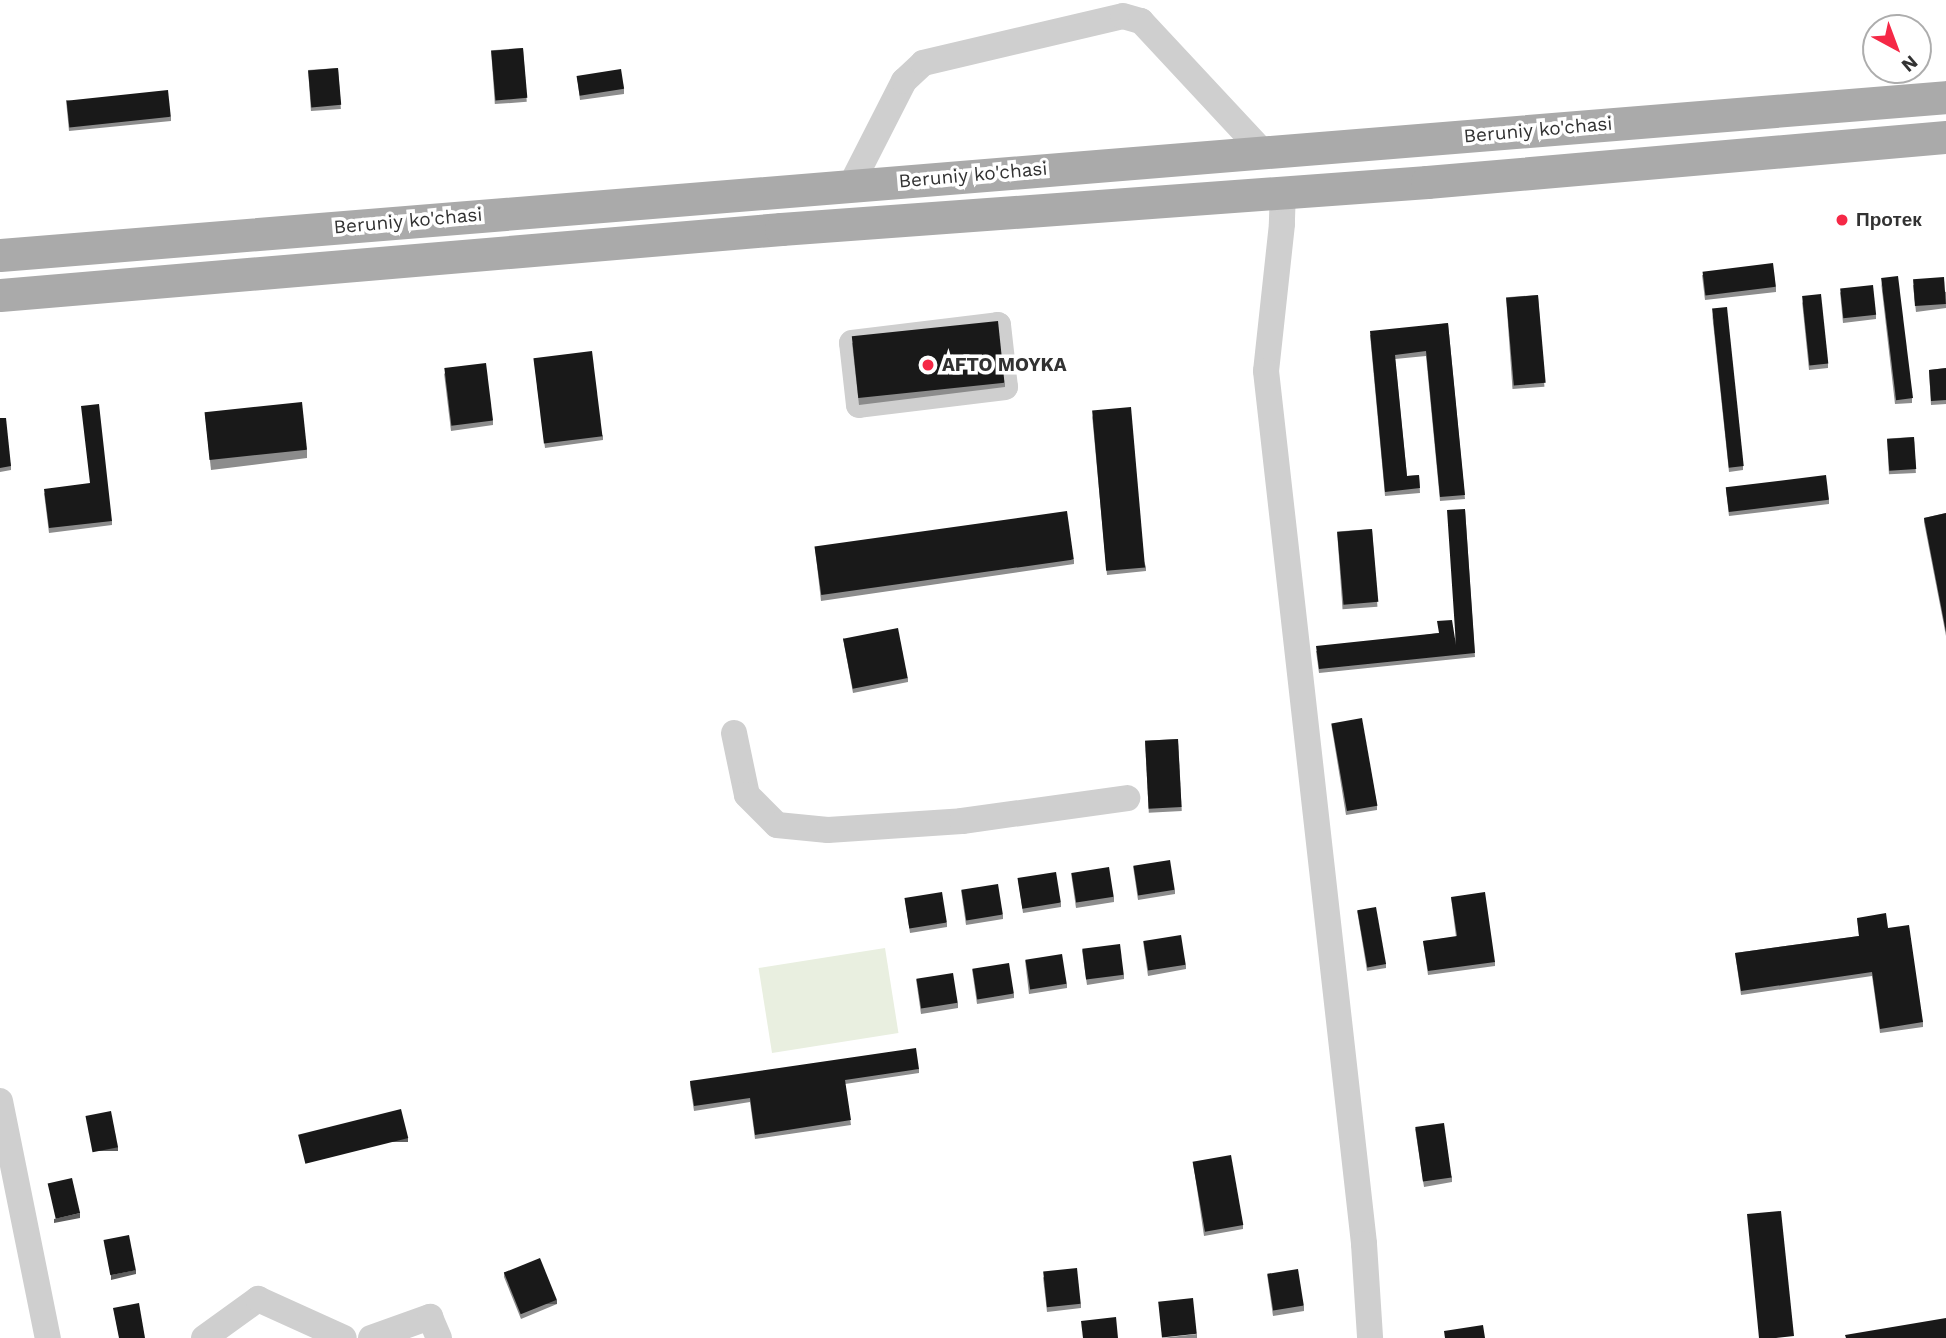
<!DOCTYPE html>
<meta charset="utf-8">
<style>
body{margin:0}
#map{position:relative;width:1946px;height:1338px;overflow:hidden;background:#fff;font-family:"Work Sans",sans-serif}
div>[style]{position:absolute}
.green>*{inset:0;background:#e9efe0;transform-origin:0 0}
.minor>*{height:26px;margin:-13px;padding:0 13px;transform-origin:13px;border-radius:13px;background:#cfcfcf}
.major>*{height:33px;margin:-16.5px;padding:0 16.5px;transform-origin:16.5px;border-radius:16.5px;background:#aaa}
.wall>*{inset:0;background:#8c8c8c;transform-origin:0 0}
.shaded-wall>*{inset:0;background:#5e5e5e;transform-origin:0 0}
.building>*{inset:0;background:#191919;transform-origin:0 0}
.dots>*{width:19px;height:19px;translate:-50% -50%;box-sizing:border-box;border:4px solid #fff;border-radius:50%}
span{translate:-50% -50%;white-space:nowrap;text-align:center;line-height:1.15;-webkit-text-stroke:7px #fff;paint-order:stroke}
.street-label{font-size:19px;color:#323232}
.poi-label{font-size:19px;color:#323232;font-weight:700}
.left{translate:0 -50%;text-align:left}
.north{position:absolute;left:1862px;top:14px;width:70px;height:70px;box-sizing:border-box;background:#fff;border:2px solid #adadad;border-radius:50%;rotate:139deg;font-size:19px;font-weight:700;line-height:28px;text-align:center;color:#323232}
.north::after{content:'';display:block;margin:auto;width:24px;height:32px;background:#f52846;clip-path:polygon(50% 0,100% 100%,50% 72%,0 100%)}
</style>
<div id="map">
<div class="green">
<i style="left:885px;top:948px;width:86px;height:128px;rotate:81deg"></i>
</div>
<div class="minor">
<i style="left:851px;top:185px;width:117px;rotate:-63deg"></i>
<i style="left:904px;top:81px;width:26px;rotate:-43deg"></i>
<i style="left:923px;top:63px;width:205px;rotate:-13.2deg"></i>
<i style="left:1123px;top:16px;width:19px;rotate:16deg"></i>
<i style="left:1141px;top:21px;width:179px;rotate:47deg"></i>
<i style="left:1283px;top:190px;width:34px;rotate:92deg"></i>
<i style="left:1282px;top:224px;width:148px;rotate:96.2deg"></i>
<i style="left:1266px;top:371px;width:878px;rotate:83.59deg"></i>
<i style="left:1364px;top:1244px;width:94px;rotate:86.3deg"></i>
<i style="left:998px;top:325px;width:62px;rotate:83.6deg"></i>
<i style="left:1005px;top:387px;width:147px;rotate:173deg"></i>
<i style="left:859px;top:405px;width:62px;rotate:-96.4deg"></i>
<i style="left:852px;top:343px;width:147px;rotate:-7deg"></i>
<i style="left:734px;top:733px;width:63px;rotate:78.2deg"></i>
<i style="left:747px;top:795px;width:42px;rotate:45deg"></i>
<i style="left:777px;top:825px;width:51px;rotate:5.6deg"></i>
<i style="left:828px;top:830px;width:134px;rotate:-3.8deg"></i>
<i style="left:962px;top:821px;width:167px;rotate:-7.9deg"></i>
<i style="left:0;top:1101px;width:242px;rotate:78.6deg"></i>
<i style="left:204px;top:1338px;width:67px;rotate:-35.8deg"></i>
<i style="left:258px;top:1299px;width:94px;rotate:24.4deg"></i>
<i style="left:371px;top:1338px;width:63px;rotate:-19.6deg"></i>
<i style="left:430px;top:1317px;width:23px;rotate:67deg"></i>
</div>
<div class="major">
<i style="left:0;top:255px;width:1952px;rotate:-4.64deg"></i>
<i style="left:0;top:295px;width:784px;rotate:-4.83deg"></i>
<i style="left:781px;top:229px;width:648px;rotate:-4.16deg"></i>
<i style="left:1427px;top:182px;width:521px;rotate:-4.96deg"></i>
</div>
<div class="wall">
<i style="left:523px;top:48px;width:54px;height:32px;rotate:86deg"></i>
<i style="left:338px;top:68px;width:41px;height:30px;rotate:86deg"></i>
<i style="clip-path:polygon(577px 76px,624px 89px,624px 94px,580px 100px)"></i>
<i style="clip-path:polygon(66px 100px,171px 117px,171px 121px,69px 131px)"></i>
<i style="clip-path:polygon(1702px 275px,1776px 287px,1776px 292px,1705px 300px)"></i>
<i style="clip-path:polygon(1881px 282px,1912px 398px,1912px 403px,1895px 404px)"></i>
<i style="clip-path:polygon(1913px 285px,1946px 292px,1946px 308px,1916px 312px)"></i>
<i style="clip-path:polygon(1840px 292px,1876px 315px,1876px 319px,1843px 323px)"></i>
<i style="left:1538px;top:295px;width:92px;height:32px;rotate:86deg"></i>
<i style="clip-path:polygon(1802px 301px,1828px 364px,1828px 368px,1809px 370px)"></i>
<i style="clip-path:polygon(1712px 313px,1743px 466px,1743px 470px,1729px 472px)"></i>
<i style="clip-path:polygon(1448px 323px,1465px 499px,1440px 501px,1426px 356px,1395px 359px,1407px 476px,1419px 475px,1420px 493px,1385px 496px,1370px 335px)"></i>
<i style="clip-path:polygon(852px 343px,1005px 383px,1005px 387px,859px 405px)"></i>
<i style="clip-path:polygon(534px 359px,603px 436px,603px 440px,545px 448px)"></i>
<i style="clip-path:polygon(1946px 368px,1946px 404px,1931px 405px,1929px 370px)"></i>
<i style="clip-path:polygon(444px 373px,493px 421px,493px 425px,451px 431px)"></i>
<i style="clip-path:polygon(205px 414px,307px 450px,307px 458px,211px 470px)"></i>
<i style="clip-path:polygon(1092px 415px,1146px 567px,1146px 571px,1107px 575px)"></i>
<i style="clip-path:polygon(0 418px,11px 466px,11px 470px,0 472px)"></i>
<i style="left:1914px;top:437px;width:36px;height:27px;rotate:87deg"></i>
<i style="clip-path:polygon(1726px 490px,1829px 500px,1829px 504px,1729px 516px)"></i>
<i style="clip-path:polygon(44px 493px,112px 521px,112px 525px,49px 533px)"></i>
<i style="clip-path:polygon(1465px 509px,1475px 657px,1319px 673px,1316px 651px,1438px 633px,1455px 642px)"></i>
<i style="clip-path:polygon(1946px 513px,1946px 636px,1924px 522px,1924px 518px)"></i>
<i style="left:1372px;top:529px;width:78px;height:35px;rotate:86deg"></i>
<i style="clip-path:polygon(815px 548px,1074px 560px,1074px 564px,821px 601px)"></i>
<i style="clip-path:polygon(843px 638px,908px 678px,908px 682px,853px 693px)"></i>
<i style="clip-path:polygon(1331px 723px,1377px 806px,1377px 810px,1346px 815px)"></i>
<i style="left:1178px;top:739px;width:72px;height:33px;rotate:87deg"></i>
<i style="clip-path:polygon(1133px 866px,1175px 890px,1175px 894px,1138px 900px)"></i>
<i style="clip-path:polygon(1071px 873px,1114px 897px,1114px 902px,1076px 908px)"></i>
<i style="clip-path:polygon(1018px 879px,1061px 903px,1061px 907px,1023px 913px)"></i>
<i style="clip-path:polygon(961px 890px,1003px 915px,1003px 919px,966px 925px)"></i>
<i style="clip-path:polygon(1451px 897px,1495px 962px,1495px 966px,1428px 975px,1423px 941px,1456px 937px)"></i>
<i style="clip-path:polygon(905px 899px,947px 923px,947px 927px,910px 933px)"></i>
<i style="clip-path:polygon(1357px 910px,1386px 964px,1386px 968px,1367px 971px)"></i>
<i style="clip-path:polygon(1857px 918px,1888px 928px,1923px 1022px,1923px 1027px,1880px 1033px,1872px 976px,1741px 995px,1735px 953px,1859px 936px)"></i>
<i style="clip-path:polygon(1143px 941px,1186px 965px,1186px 969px,1148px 976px)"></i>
<i style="clip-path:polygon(1082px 950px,1124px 975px,1124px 979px,1087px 985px)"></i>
<i style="clip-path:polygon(1025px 960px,1067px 984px,1067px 988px,1029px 994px)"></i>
<i style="clip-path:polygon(972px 969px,1014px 994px,1014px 998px,977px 1004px)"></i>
<i style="clip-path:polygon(916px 979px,958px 1003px,958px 1008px,921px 1014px)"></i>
<i style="clip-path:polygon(919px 1069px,919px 1073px,845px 1084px,851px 1125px,755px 1139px,750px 1102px,694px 1111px,690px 1085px,690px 1081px)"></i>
<i style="clip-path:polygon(1415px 1128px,1452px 1177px,1452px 1182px,1424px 1187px)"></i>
<i style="clip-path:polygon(1193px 1162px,1243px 1225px,1243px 1229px,1204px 1236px)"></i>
<i style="clip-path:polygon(504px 1272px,557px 1304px,521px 1319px,504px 1277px)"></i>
<i style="clip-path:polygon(1267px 1274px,1304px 1306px,1304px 1311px,1273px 1316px)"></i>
<i style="clip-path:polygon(1043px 1277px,1081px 1304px,1081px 1308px,1047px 1312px)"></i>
<i style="clip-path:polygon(1197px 1334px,1197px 1338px,1162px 1338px)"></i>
</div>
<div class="shaded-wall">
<i style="left:408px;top:1138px;width:4px;height:107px;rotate:90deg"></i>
<i style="left:118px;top:1147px;width:4px;height:25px;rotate:90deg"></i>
<i style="clip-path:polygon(80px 1213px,80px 1218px,54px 1223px,54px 1219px)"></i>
<i style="clip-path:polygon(136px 1270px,136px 1274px,111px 1280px,111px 1275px)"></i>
<i style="left:557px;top:1300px;width:4px;height:39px;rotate:90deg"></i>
</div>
<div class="building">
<i style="left:523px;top:48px;width:50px;height:32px;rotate:85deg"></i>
<i style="left:338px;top:68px;width:37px;height:30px;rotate:85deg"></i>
<i style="left:621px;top:69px;width:20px;height:45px;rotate:81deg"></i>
<i style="left:168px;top:90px;width:27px;height:102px;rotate:84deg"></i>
<i style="left:1773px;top:263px;width:24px;height:71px;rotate:83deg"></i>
<i style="left:1898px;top:276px;width:123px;height:17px;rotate:83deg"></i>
<i style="left:1944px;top:277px;width:27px;height:31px;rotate:86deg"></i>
<i style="left:1873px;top:285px;width:30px;height:33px;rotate:84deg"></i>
<i style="left:1821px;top:294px;width:70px;height:19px;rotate:84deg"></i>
<i style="left:1538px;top:295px;width:88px;height:32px;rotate:85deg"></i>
<i style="left:1727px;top:307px;width:160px;height:15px;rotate:84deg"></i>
<i style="left:998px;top:321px;width:62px;height:147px;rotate:84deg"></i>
<i style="clip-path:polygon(1448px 323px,1465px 495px,1440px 497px,1426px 351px,1395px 355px,1407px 476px,1419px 475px,1420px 488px,1385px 492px,1370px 331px)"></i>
<i style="left:592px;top:351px;width:86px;height:59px;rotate:83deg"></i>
<i style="left:486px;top:363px;width:58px;height:42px;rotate:83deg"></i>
<i style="clip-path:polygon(1946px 368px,1946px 400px,1931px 401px,1929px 370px)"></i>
<i style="left:302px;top:402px;width:48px;height:98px;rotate:84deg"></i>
<i style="clip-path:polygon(99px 404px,112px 521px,49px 528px,44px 489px,90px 483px,81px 406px)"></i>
<i style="left:1131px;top:407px;width:161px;height:39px;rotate:85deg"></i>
<i style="clip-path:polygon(0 418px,6px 418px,11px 466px,0 468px)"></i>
<i style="left:1914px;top:437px;width:32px;height:27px;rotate:86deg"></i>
<i style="left:1826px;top:475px;width:25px;height:101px;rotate:83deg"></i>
<i style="clip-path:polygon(1465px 509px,1475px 653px,1319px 669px,1316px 646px,1439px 633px,1437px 621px,1452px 620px,1456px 645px,1447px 510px)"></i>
<i style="left:1067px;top:511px;width:49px;height:255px;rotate:82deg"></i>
<i style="clip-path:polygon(1946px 513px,1946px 632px,1924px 518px)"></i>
<i style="left:1372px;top:529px;width:73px;height:35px;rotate:85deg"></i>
<i style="left:898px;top:628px;width:51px;height:56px;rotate:79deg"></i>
<i style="left:1362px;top:718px;width:89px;height:31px;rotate:80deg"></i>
<i style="left:1178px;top:739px;width:68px;height:33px;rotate:87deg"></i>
<i style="left:1170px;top:860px;width:30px;height:37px;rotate:81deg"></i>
<i style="left:1109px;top:867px;width:30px;height:38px;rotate:81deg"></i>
<i style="left:1056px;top:872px;width:31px;height:39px;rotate:81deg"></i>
<i style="left:998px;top:884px;width:31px;height:37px;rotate:81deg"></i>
<i style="left:942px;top:892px;width:31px;height:38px;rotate:81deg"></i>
<i style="clip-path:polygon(1485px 892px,1495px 962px,1428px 971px,1423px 941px,1457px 936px,1451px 897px)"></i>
<i style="left:1376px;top:907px;width:58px;height:19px;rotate:80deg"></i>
<i style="clip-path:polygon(1886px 913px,1888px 928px,1909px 925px,1923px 1022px,1880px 1029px,1872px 972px,1741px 991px,1735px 953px,1859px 936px,1857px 918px)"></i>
<i style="left:1181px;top:935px;width:30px;height:38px;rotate:81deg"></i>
<i style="left:1120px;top:944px;width:31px;height:38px;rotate:83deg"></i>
<i style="left:1062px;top:954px;width:30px;height:37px;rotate:81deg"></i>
<i style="left:1009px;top:963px;width:31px;height:37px;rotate:81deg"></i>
<i style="left:953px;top:973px;width:30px;height:37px;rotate:81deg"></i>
<i style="clip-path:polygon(916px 1048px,919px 1069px,845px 1080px,851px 1120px,755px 1135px,750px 1098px,694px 1106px,690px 1081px)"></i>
<i style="left:401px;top:1109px;width:30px;height:106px;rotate:76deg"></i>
<i style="left:111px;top:1111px;width:37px;height:26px;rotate:79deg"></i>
<i style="left:1444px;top:1123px;width:55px;height:29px;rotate:82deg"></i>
<i style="left:1231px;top:1155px;width:71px;height:39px;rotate:80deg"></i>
<i style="left:72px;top:1178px;width:36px;height:25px;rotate:77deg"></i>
<i style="clip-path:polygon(1781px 1211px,1794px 1336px,1776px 1338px,1759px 1338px,1747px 1214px)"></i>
<i style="left:129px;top:1235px;width:36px;height:26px;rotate:79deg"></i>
<i style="left:540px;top:1258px;width:45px;height:39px;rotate:68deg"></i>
<i style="left:1077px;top:1268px;width:36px;height:34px;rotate:84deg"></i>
<i style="left:1298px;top:1269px;width:37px;height:31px;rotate:81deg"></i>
<i style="left:1193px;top:1298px;width:36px;height:35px;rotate:84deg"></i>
<i style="clip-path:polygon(139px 1303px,145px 1338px,119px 1338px,113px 1308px)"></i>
<i style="clip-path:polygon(1116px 1317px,1118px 1338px,1083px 1338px,1081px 1321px)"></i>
<i style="clip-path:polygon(1946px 1318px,1946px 1338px,1846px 1338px,1845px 1335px)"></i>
<i style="clip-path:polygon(1483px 1325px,1485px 1338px,1445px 1338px,1444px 1331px)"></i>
</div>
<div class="dots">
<i style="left:1842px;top:220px;background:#f52846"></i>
<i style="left:928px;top:365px;background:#f52846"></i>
</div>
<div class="street-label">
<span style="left:1538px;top:130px;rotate:-5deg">Beruniy ko'chasi</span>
<span style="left:973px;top:175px;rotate:-5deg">Beruniy ko'chasi</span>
<span style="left:408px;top:221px;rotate:-5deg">Beruniy ko'chasi</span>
</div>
<div class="poi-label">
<span class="left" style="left:1856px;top:220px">Протек</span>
<span class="left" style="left:942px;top:365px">AFTO MOYKA</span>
</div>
<div class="north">N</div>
</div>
